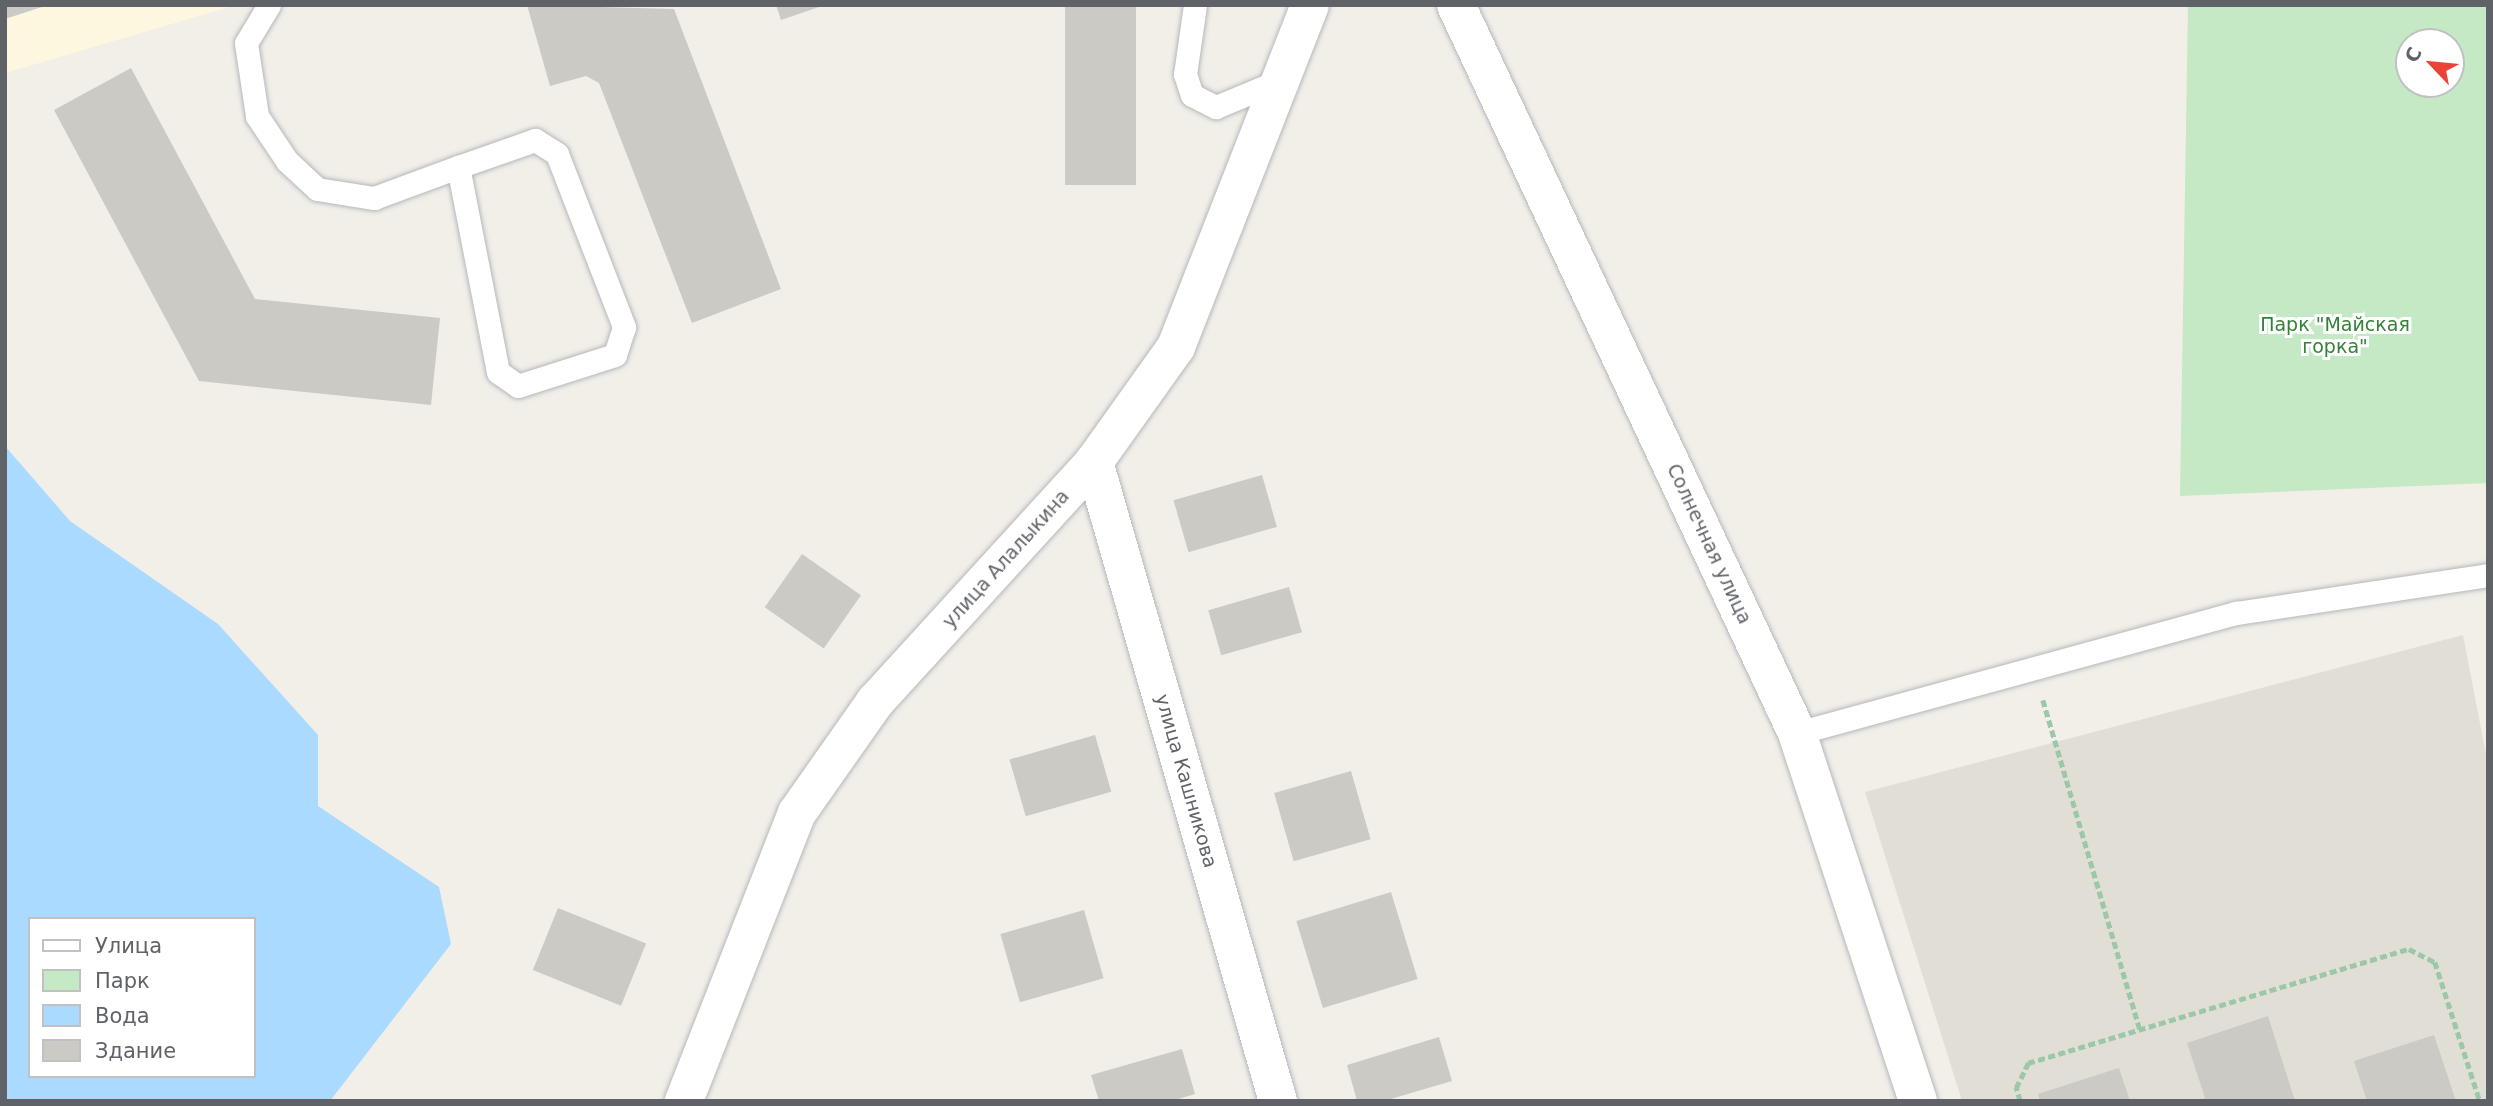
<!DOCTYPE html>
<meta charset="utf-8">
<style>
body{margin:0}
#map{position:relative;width:2493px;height:1106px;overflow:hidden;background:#f1efe8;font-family:"DejaVu Sans",sans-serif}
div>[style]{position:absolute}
.commercial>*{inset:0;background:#fef7e0}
.education>*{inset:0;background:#e1ded6}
.green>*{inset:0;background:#c5e8c5}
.water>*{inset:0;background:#aadaff}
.building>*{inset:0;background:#cccac5;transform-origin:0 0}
.path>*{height:4.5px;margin-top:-2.25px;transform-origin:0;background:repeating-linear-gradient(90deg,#9cc7a9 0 7px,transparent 0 10.5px)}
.roads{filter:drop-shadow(0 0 2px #b5b8bc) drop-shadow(0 0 2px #b5b8bc)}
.service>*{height:23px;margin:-11.5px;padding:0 11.5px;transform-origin:11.5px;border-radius:11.5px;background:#fff}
.minor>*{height:38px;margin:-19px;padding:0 19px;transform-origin:19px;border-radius:19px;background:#fff}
span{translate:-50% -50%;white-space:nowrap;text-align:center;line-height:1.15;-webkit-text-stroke:6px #fff;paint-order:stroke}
.park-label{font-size:19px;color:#348238}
.street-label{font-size:19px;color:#5f6368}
.frame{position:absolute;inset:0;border:7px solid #5f6368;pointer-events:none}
.legend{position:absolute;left:28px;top:917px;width:228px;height:161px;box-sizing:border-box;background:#fff;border:2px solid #bfc1c3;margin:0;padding:9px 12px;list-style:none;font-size:21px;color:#5f6368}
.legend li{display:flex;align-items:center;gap:14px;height:35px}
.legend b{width:35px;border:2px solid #bfc1c3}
.north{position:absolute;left:2395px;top:28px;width:70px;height:70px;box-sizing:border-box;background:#fff;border:2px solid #bfc1c3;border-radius:50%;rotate:296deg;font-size:19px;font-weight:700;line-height:28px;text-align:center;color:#5f6368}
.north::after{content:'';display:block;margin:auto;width:24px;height:32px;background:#ea4335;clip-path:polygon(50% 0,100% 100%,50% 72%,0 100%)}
</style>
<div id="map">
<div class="commercial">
<i style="clip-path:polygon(5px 5px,236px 5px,5px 73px)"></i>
</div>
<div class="education">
<i style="clip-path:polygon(2463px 635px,2488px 765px,2488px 1101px,1962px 1101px,1865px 792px)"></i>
</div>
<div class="green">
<i style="clip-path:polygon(evenodd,2188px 5px,2488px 5px,2488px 483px,2180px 496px,2188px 5px,2409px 42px,2451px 42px,2451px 84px,2409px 84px,2409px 42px)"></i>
</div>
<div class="water">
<i style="clip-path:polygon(evenodd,5px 446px,70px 521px,218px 624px,318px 735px,318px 806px,439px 887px,451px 944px,330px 1101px,5px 1101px,5px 446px,30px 919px,254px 919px,254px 1076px,30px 1076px,30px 919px)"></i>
</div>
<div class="building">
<i style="clip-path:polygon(5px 5px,45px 5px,45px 6px,5px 19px)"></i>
<i style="clip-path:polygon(527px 5px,674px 9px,781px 289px,692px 323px,599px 83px,586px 76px,550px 86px)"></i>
<i style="clip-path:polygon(776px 5px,822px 5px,822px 6px,781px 20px)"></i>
<i style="left:1065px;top:5px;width:71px;height:180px"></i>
<i style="clip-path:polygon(131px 68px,255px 299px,440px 318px,431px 405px,199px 381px,54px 110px)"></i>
<i style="left:1262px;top:475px;width:54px;height:92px;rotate:74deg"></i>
<i style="left:802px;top:554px;width:72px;height:65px;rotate:35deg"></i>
<i style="left:1289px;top:587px;width:47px;height:84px;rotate:74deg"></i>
<i style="left:1095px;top:735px;width:59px;height:89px;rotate:74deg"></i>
<i style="left:1351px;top:771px;width:71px;height:80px;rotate:74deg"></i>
<i style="left:1391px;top:892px;width:91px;height:99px;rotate:73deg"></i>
<i style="left:558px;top:908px;width:95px;height:67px;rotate:22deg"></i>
<i style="left:1084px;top:910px;width:71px;height:87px;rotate:74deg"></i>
<i style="clip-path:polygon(2268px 1016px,2295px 1101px,2197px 1101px,2205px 1098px,2187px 1043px)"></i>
<i style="clip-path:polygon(2434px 1035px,2456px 1101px,2367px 1101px,2354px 1061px)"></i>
<i style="clip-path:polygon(1439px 1037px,1452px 1081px,1384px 1101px,1357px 1101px,1347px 1065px)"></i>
<i style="clip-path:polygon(1182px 1049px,1195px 1094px,1172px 1101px,1099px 1101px,1091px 1075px)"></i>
<i style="clip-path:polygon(2119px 1068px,2130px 1101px,2040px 1101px,2038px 1094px)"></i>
</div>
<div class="path">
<i style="left:2043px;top:700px;width:343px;rotate:73.6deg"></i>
<i style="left:2020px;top:1101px;width:14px;rotate:-107deg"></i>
<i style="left:2016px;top:1088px;width:28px;rotate:-64deg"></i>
<i style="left:2028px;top:1063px;width:398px;rotate:-16.7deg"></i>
<i style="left:2409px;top:949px;width:29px;rotate:27deg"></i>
<i style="left:2435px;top:962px;width:146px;rotate:72.1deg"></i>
</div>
<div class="roads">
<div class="service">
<i style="left:269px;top:5px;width:44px;rotate:121.2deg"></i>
<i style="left:246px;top:43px;width:74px;rotate:81.4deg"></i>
<i style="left:257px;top:116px;width:54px;rotate:56.3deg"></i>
<i style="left:287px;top:161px;width:41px;rotate:43deg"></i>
<i style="left:317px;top:189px;width:58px;rotate:9deg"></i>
<i style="left:374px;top:198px;width:90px;rotate:-20.3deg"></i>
<i style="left:458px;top:167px;width:82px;rotate:-19.3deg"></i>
<i style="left:535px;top:140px;width:26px;rotate:32deg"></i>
<i style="left:557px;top:154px;width:186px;rotate:68.8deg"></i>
<i style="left:624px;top:327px;width:29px;rotate:108deg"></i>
<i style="left:615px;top:355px;width:102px;rotate:162.3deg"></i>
<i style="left:518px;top:386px;width:24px;rotate:-145deg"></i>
<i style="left:498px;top:372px;width:209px;rotate:-101deg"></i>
<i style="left:1195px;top:5px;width:70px;rotate:98.2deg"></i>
<i style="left:1185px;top:74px;width:22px;rotate:72deg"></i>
<i style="left:1192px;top:95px;width:27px;rotate:27deg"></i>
<i style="left:1216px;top:107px;width:70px;rotate:-22.6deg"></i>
<i style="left:1797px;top:733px;width:456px;rotate:-15.3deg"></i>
<i style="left:2237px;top:613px;width:254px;rotate:-8.6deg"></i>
</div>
<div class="minor">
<i style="left:1456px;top:5px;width:804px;rotate:64.9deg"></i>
<i style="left:1797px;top:733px;width:387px;rotate:71.8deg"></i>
<i style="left:1094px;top:462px;width:665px;rotate:73.94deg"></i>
<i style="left:684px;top:1101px;width:309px;rotate:-68.6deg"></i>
<i style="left:797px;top:813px;width:136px;rotate:-54.9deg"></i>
<i style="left:875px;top:702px;width:325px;rotate:-47.6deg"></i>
<i style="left:1094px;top:462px;width:141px;rotate:-54.5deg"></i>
<i style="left:1176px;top:347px;width:367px;rotate:-68.6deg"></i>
</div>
</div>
<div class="park-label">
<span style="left:2335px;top:336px">Парк "Майская<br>горка"</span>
</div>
<div class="street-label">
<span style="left:1709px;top:544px;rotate:65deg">Солнечная улица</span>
<span style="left:1006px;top:559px;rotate:-48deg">улица Алалыкина</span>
<span style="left:1186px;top:781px;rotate:74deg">улица Кашникова</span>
</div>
<div class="frame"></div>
<ul class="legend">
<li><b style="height:9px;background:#fff"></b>Улица</li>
<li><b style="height:19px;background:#c5e8c5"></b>Парк</li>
<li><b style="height:19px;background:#aadaff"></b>Вода</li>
<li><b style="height:19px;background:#cccac5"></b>Здание</li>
</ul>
<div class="north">С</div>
</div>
